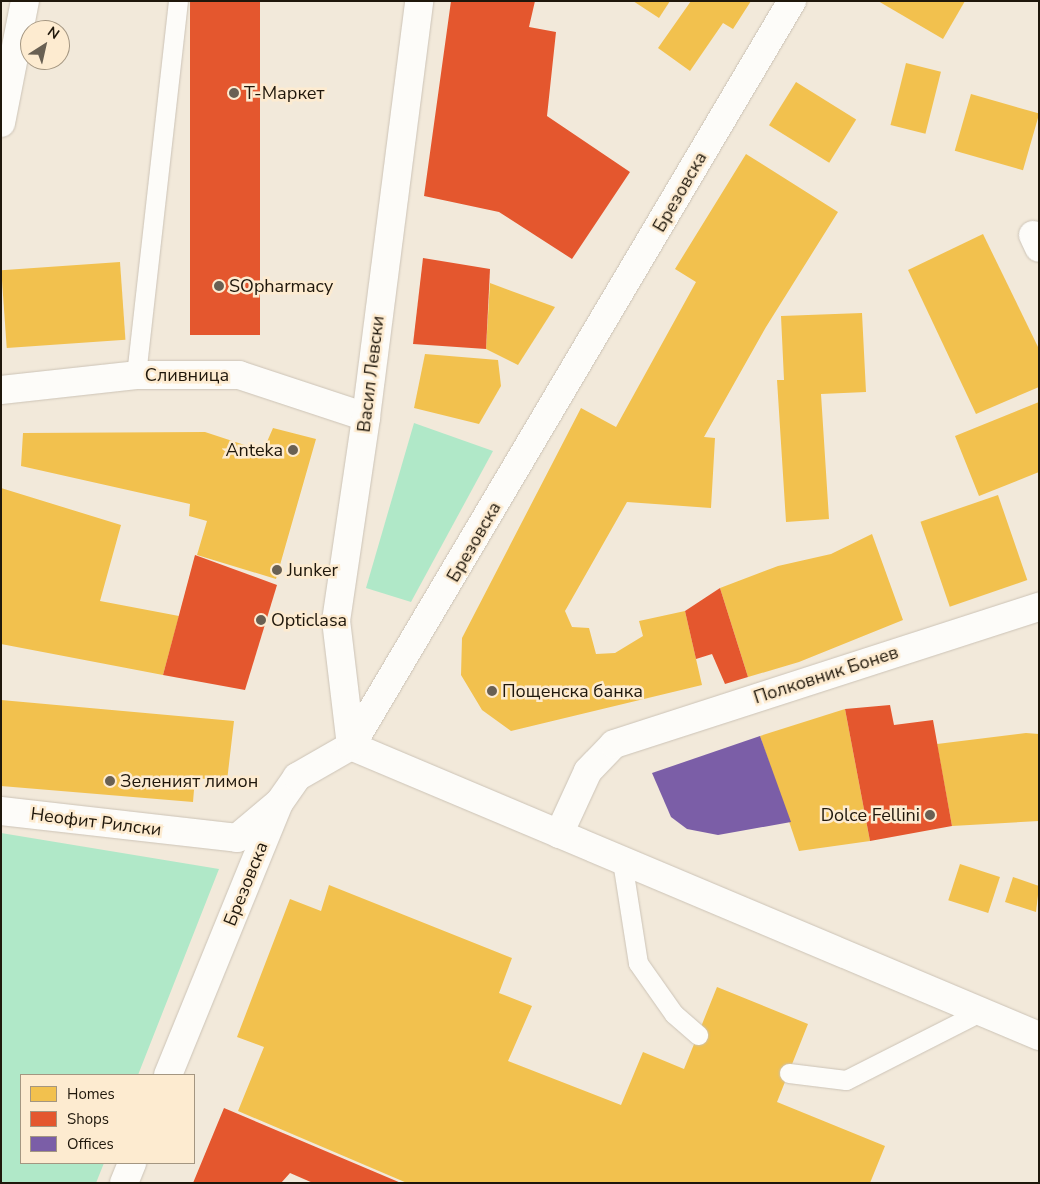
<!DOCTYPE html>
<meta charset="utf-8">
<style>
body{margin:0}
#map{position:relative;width:1040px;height:1184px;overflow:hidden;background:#f2e9da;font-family:"Nunito Sans",sans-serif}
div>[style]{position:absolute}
.green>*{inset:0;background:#b0e8c8}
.homes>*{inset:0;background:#f2c14e;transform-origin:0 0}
.shops>*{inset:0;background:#e4572e;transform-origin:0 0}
.offices>*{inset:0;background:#7b5ea7}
.roads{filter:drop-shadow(0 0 1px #ccc3b6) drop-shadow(0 0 1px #ccc3b6)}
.lane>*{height:19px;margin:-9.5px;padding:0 9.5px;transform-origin:9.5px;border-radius:9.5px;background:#fdfcf9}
.street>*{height:28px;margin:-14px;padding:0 14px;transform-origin:14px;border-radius:14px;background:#fdfcf9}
.dots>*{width:14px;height:14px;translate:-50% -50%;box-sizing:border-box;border:2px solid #fdebd0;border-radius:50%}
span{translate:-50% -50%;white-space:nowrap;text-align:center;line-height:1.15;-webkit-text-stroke:5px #fdebd0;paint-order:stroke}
.poi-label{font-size:18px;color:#1f170b}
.left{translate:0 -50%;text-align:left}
.right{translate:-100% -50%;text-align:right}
.street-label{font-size:18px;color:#1f170b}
.frame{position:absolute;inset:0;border:2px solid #1f170b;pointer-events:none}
.legend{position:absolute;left:20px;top:1074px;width:175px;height:90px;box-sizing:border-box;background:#fdebd0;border:1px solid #a49681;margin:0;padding:6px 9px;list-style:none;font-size:15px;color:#1f170b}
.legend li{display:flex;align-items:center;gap:10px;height:25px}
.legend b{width:25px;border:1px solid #a49681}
.north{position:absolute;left:20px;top:20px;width:50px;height:50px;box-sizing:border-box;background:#fdebd0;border:1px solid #a49681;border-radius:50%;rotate:35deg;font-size:14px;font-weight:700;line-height:20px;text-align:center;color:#1f170b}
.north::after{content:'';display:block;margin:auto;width:18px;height:22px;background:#696053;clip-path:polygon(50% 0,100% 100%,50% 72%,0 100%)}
</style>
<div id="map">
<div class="green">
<i style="clip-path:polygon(414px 423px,493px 451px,411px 602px,366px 588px)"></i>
<i style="clip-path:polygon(1px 833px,219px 869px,138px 1075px,21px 1075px,21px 1163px,104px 1163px,96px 1183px,1px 1183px)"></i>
</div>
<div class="homes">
<i style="clip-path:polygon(633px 1px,670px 1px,659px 18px)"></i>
<i style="clip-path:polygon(691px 1px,751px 1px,733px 29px,723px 23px,690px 71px,658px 48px)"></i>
<i style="clip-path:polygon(878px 1px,965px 1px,943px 39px)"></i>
<i style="left:906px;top:63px;width:36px;height:64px;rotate:14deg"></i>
<i style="left:796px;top:82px;width:71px;height:51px;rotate:32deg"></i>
<i style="left:971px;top:94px;width:71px;height:59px;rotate:16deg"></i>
<i style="clip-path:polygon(746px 154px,838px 212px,766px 327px,704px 437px,715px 438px,711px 508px,627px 502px,565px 611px,572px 627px,589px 628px,596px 654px,615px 653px,643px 636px,639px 621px,685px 611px,702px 685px,511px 731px,482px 710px,461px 675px,462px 638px,581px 408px,616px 427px,696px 282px,675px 269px)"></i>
<i style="clip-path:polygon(983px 234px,1039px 349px,1039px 387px,976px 414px,908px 270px)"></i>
<i style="left:120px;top:262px;width:78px;height:119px;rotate:86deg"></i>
<i style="clip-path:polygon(490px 283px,555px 307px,518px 365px,486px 349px)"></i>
<i style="clip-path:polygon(862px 313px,866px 392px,821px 394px,829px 519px,786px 522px,777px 380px,784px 380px,781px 316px)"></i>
<i style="clip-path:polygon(425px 354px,498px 360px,501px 386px,479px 424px,414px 408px)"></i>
<i style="clip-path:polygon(1039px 402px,1039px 472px,979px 496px,955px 436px)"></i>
<i style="clip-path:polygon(273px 428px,316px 439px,276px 579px,197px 555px,207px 521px,189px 516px,190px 504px,21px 466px,23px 433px,205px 432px,263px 451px)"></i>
<i style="clip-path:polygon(1px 488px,121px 525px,100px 601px,179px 616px,163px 675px,1px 644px)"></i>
<i style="left:998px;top:495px;width:90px;height:82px;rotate:71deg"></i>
<i style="clip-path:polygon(872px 534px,903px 620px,799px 662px,748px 677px,720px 588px,778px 566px,831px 554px)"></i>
<i style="clip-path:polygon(1px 700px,234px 721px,227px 781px,195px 778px,193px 802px,1px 786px)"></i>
<i style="clip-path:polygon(845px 709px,870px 841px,799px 851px,760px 736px)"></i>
<i style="clip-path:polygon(1026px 733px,1039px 734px,1039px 821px,952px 826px,937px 744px)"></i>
<i style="left:960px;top:864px;width:42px;height:38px;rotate:18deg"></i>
<i style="clip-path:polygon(1013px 877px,1039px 886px,1036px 912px,1005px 902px)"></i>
<i style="clip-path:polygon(329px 885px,512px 958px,499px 993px,532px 1006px,508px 1061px,621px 1105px,643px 1052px,684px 1069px,717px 987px,808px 1024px,777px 1102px,885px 1146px,870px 1183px,407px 1183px,238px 1111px,264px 1047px,237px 1037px,290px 899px,321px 911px)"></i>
</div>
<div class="shops">
<i style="left:190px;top:1px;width:70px;height:334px"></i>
<i style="clip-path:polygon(451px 1px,535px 1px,529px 27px,556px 32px,547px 116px,630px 172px,572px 259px,499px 212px,424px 196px)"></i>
<i style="clip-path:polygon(423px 258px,490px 269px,486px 349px,413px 344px)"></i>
<i style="clip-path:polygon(195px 555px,277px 585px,245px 690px,163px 675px)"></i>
<i style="clip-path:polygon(720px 588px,748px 677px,725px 684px,712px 654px,696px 659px,685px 611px)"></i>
<i style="clip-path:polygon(890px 705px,894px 725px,933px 720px,952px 826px,870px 841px,845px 709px)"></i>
<i style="clip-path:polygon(224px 1108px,401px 1183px,313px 1183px,290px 1173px,281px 1183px,193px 1183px)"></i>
</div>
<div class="offices">
<i style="clip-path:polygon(760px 736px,791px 822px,718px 835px,687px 829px,671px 817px,652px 773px)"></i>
</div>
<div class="roads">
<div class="lane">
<i style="left:136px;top:375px;width:376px;rotate:-83.6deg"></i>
<i style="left:622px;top:861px;width:103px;rotate:81.1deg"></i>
<i style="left:638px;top:963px;width:62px;rotate:54.8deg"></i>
<i style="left:674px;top:1014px;width:32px;rotate:41deg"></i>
<i style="left:789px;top:1073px;width:57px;rotate:7deg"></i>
<i style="left:846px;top:1080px;width:150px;rotate:-26.9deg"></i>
</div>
<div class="street">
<i style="left:1px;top:123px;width:124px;rotate:-78.9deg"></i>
<i style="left:1033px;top:235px;width:14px;rotate:65deg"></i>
<i style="left:1px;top:390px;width:136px;rotate:-6.3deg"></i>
<i style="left:136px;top:375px;width:103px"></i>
<i style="left:239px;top:375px;width:134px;rotate:18.3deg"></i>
<i style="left:351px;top:746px;width:126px;rotate:-96.8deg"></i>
<i style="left:336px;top:621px;width:206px;rotate:-81.6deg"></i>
<i style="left:366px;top:417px;width:419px;rotate:-82.7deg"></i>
<i style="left:351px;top:746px;width:747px;rotate:22.86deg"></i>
<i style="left:1px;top:811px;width:238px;rotate:6.5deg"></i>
<i style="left:237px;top:838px;width:51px;rotate:-40.2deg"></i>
<i style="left:559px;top:834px;width:69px;rotate:-65.3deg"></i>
<i style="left:588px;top:771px;width:37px;rotate:-46deg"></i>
<i style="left:614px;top:744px;width:447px;rotate:-17.9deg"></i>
<i style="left:168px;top:1075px;width:294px;rotate:-67.8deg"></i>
<i style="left:279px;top:803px;width:32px;rotate:-55deg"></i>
<i style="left:297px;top:777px;width:62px;rotate:-29.9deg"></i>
<i style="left:351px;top:746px;width:866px;rotate:-59.38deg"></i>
<i style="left:124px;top:1183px;width:22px;rotate:-68deg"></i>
</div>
</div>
<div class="dots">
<i style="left:234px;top:93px;background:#696053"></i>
<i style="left:219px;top:286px;background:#696053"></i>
<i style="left:293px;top:450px;background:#696053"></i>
<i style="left:277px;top:570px;background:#696053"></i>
<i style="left:261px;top:620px;background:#696053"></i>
<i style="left:492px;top:691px;background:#696053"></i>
<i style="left:110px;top:781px;background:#696053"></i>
<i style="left:930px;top:815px;background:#696053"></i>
</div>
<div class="poi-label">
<span class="left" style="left:244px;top:93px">Т-Маркет</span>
<span class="left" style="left:229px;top:286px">SOpharmacy</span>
<span class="right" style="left:283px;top:450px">Anteka</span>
<span class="left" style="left:287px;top:570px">Junker</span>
<span class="left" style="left:271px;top:620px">Opticlasa</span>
<span class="left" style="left:502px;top:691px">Пощенска банка</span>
<span class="left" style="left:120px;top:781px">Зеленият лимон</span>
<span class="right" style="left:920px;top:815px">Dolce Fellini</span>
</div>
<div class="street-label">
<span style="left:680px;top:192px;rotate:-60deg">Брезовска</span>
<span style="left:371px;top:374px;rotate:-83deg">Васил Левски</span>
<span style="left:187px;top:375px">Сливница</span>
<span style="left:474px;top:542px;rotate:-60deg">Брезовска</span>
<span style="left:826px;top:675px;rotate:-18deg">Полковник Бонев</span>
<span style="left:96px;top:822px;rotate:7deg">Неофит Рилски</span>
<span style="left:246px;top:884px;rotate:-68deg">Брезовска</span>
</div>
<div class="frame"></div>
<ul class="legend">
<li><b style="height:14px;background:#f2c14e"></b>Homes</li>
<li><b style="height:14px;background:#e4572e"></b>Shops</li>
<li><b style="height:14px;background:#7b5ea7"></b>Offices</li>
</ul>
<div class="north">N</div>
</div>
